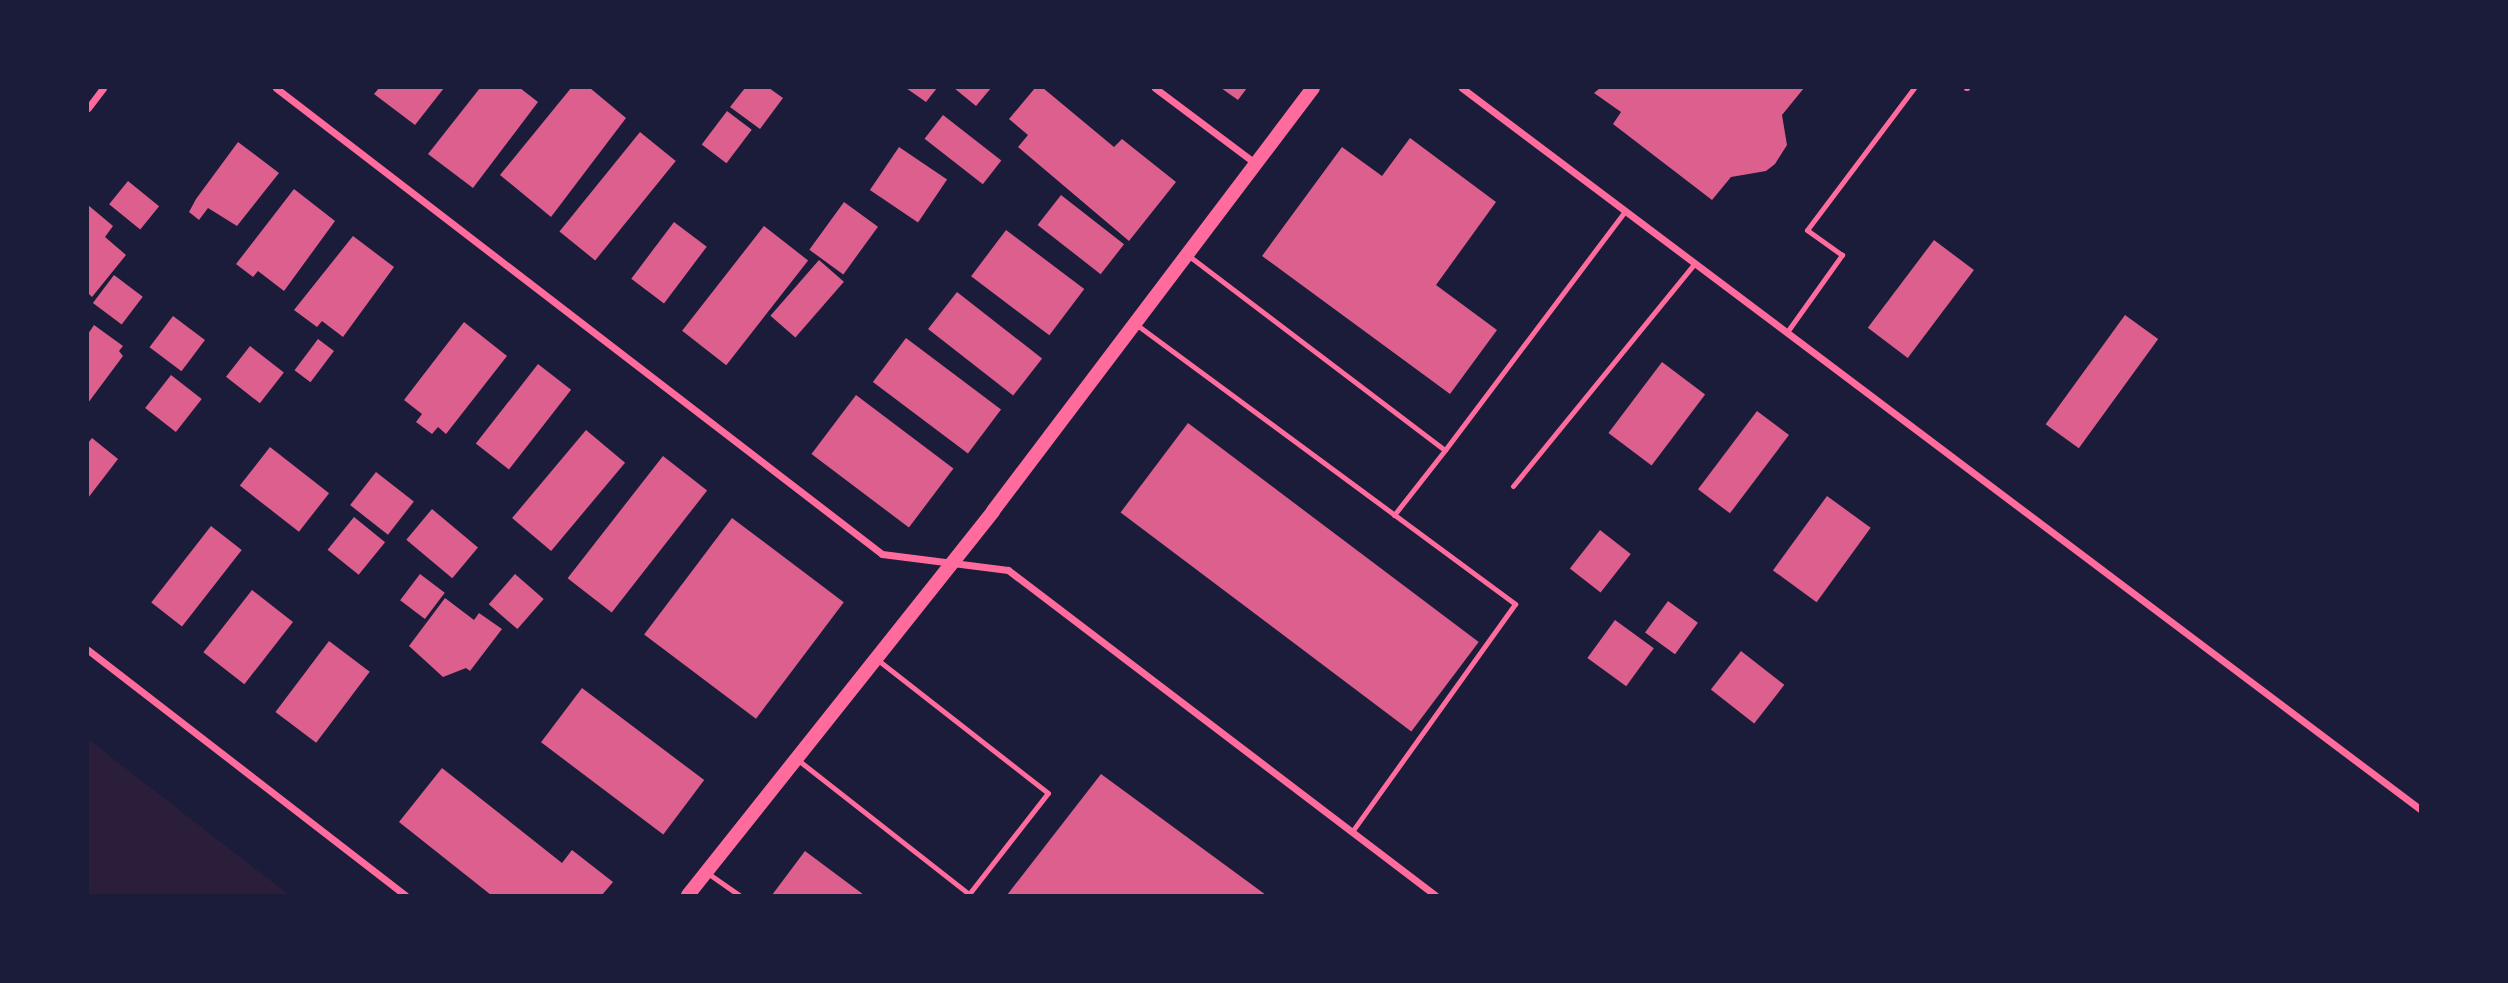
<!DOCTYPE html>
<style>
body{margin:0}
#map{position:relative;width:2508px;height:983px;overflow:hidden;background:#1b1b3a;font-family:Arial,sans-serif}
div>[style]{position:absolute}
.green>*{inset:0;background:#2a1e3b}
.building>*{inset:0;background:#dd5f8e;transform-origin:0 0}
.service>*{height:5px;margin:-2.5px;padding:0 2.5px;transform-origin:2.5px;border-radius:2.5px;background:#ff6b9d}
.minor>*{height:7px;margin:-3.5px;padding:0 3.5px;transform-origin:3.5px;border-radius:3.5px;background:#ff6b9d}
.secondary>*{height:14px;margin:-7px;padding:0 7px;transform-origin:7px;border-radius:7px;background:#ff6b9d}
span{translate:-50% -50%;white-space:nowrap;text-align:center;line-height:1.15;-webkit-text-stroke:5px #1b1b3a;paint-order:stroke}
.frame{position:absolute;inset:0;border:89px solid #1b1b3a;pointer-events:none}
</style>
<div id="map">
<div class="green">
<i style="clip-path:polygon(88px 739px,289px 895px,88px 895px)"></i>
</div>
<div class="building">
<i style="clip-path:polygon(379px 88px,444px 88px,415px 125px,374px 94px)"></i>
<i style="clip-path:polygon(480px 88px,520px 88px,538px 102px,473px 188px,428px 154px)"></i>
<i style="clip-path:polygon(571px 88px,590px 88px,626px 118px,551px 217px,500px 175px)"></i>
<i style="clip-path:polygon(745px 88px,769px 88px,783px 98px,760px 129px,730px 107px)"></i>
<i style="clip-path:polygon(906px 88px,937px 88px,926px 102px)"></i>
<i style="clip-path:polygon(954px 88px,991px 88px,976px 106px)"></i>
<i style="clip-path:polygon(1035px 88px,1043px 88px,1114px 147px,1122px 139px,1176px 182px,1129px 241px,1018px 147px,1028px 135px,1009px 119px)"></i>
<i style="clip-path:polygon(1221px 88px,1247px 88px,1238px 100px)"></i>
<i style="clip-path:polygon(1600px 88px,1804px 88px,1782px 115px,1787px 145px,1775px 164px,1766px 171px,1731px 177px,1712px 200px,1613px 124px,1621px 112px,1594px 93px)"></i>
<i style="left:727px;top:111px;width:31px;height:42px;rotate:37deg"></i>
<i style="left:943px;top:115px;width:74px;height:30px;rotate:38deg"></i>
<i style="left:640px;top:132px;width:46px;height:128px;rotate:39deg"></i>
<i style="clip-path:polygon(1410px 138px,1496px 202px,1436px 285px,1497px 330px,1450px 394px,1262px 256px,1342px 147px,1382px 176px)"></i>
<i style="clip-path:polygon(238px 142px,279px 173px,237px 226px,208px 208px,199px 220px,189px 212px,196px 199px)"></i>
<i style="left:899px;top:147px;width:58px;height:52px;rotate:34deg"></i>
<i style="left:128px;top:181px;width:40px;height:30px;rotate:39deg"></i>
<i style="clip-path:polygon(294px 189px,335px 221px,284px 291px,258px 271px,253px 277px,236px 264px)"></i>
<i style="left:1061px;top:195px;width:80px;height:38px;rotate:38deg"></i>
<i style="left:844px;top:202px;width:42px;height:59px;rotate:36deg"></i>
<i style="clip-path:polygon(88px 205px,113px 226px,105px 237px,126px 255px,92px 297px,88px 293px)"></i>
<i style="left:674px;top:222px;width:41px;height:71px;rotate:37deg"></i>
<i style="left:764px;top:226px;width:56px;height:133px;rotate:38deg"></i>
<i style="left:1006px;top:230px;width:98px;height:58px;rotate:37deg"></i>
<i style="clip-path:polygon(353px 236px,394px 267px,343px 337px,322px 321px,317px 327px,294px 310px)"></i>
<i style="left:1934px;top:240px;width:50px;height:110px;rotate:37deg"></i>
<i style="left:819px;top:260px;width:33px;height:74px;rotate:41deg"></i>
<i style="left:114px;top:275px;width:36px;height:35px;rotate:37deg"></i>
<i style="left:957px;top:292px;width:108px;height:47px;rotate:38deg"></i>
<i style="left:2125px;top:315px;width:41px;height:135px;rotate:36deg"></i>
<i style="left:173px;top:316px;width:40px;height:39px;rotate:37deg"></i>
<i style="clip-path:polygon(464px 322px,507px 356px,446px 434px,438px 427px,432px 434px,416px 422px,422px 414px,404px 400px)"></i>
<i style="clip-path:polygon(94px 325px,123px 346px,119px 351px,123px 356px,88px 403px,88px 334px)"></i>
<i style="left:906px;top:338px;width:119px;height:55px;rotate:37deg"></i>
<i style="left:318px;top:339px;width:20px;height:39px;rotate:37deg"></i>
<i style="left:250px;top:346px;width:43px;height:39px;rotate:38deg"></i>
<i style="left:1662px;top:362px;width:54px;height:89px;rotate:37deg"></i>
<i style="left:538px;top:364px;width:42px;height:101px;rotate:38deg"></i>
<i style="left:171px;top:375px;width:39px;height:42px;rotate:38deg"></i>
<i style="left:856px;top:395px;width:122px;height:74px;rotate:37deg"></i>
<i style="left:1757px;top:411px;width:40px;height:98px;rotate:37deg"></i>
<i style="left:1188px;top:423px;width:364px;height:112px;rotate:37deg"></i>
<i style="left:586px;top:430px;width:51px;height:115px;rotate:40deg"></i>
<i style="clip-path:polygon(92px 438px,118px 459px,88px 498px,88px 443px)"></i>
<i style="left:270px;top:447px;width:75px;height:49px;rotate:38deg"></i>
<i style="left:663px;top:456px;width:56px;height:155px;rotate:38deg"></i>
<i style="left:376px;top:472px;width:48px;height:42px;rotate:38deg"></i>
<i style="left:1827px;top:496px;width:54px;height:92px;rotate:36deg"></i>
<i style="left:432px;top:509px;width:60px;height:40px;rotate:40deg"></i>
<i style="left:354px;top:517px;width:40px;height:42px;rotate:39deg"></i>
<i style="left:732px;top:518px;width:140px;height:146px;rotate:37deg"></i>
<i style="left:211px;top:526px;width:39px;height:97px;rotate:38deg"></i>
<i style="left:1600px;top:530px;width:39px;height:49px;rotate:38deg"></i>
<i style="left:420px;top:574px;width:31px;height:33px;rotate:37deg"></i>
<i style="left:515px;top:574px;width:38px;height:40px;rotate:41deg"></i>
<i style="left:252px;top:590px;width:52px;height:79px;rotate:38deg"></i>
<i style="clip-path:polygon(445px 598px,474px 620px,479px 613px,502px 629px,470px 671px,466px 668px,443px 677px,409px 646px)"></i>
<i style="left:1668px;top:601px;width:37px;height:39px;rotate:36deg"></i>
<i style="left:1615px;top:620px;width:48px;height:47px;rotate:36deg"></i>
<i style="left:329px;top:641px;width:51px;height:89px;rotate:37deg"></i>
<i style="left:1741px;top:651px;width:55px;height:49px;rotate:38deg"></i>
<i style="left:582px;top:688px;width:153px;height:68px;rotate:37deg"></i>
<i style="clip-path:polygon(442px 768px,562px 863px,572px 850px,613px 882px,602px 895px,491px 895px,399px 822px)"></i>
<i style="clip-path:polygon(1101px 774px,1266px 895px,1007px 895px)"></i>
<i style="clip-path:polygon(805px 851px,864px 895px,772px 895px)"></i>
</div>
<div class="service">
<i style="left:1966px;top:88px;width:1px"></i>
<i style="left:1189px;top:256px;width:321px;rotate:37.2deg"></i>
<i style="left:1445px;top:450px;width:299px;rotate:-53deg"></i>
<i style="left:1137px;top:325px;width:470px;rotate:36.4deg"></i>
<i style="left:1515px;top:604px;width:280px;rotate:125.6deg"></i>
<i style="left:1787px;top:332px;width:95px;rotate:-54.5deg"></i>
<i style="left:1842px;top:255px;width:43px;rotate:-144.5deg"></i>
<i style="left:1807px;top:230px;width:178px;rotate:-53deg"></i>
<i style="left:1513px;top:486px;width:288px;rotate:-50.8deg"></i>
<i style="left:1394px;top:515px;width:83px;rotate:-51.9deg"></i>
<i style="left:798px;top:760px;width:217px;rotate:38.1deg"></i>
<i style="left:969px;top:894px;width:128px;rotate:-52deg"></i>
<i style="left:1048px;top:793px;width:216px;rotate:-142deg"></i>
<i style="left:706px;top:872px;width:40px;rotate:34.9deg"></i>
</div>
<div class="minor">
<i style="left:276px;top:88px;width:764px;rotate:37.56deg"></i>
<i style="left:882px;top:554px;width:127px;rotate:7.2deg"></i>
<i style="left:1008px;top:570px;width:537px;rotate:37.28deg"></i>
<i style="left:1155px;top:88px;width:125px;rotate:36.9deg"></i>
<i style="left:1462px;top:88px;width:1199px;rotate:36.97deg"></i>
<i style="left:88px;top:108px;width:25px;rotate:-53deg"></i>
<i style="left:88px;top:650px;width:401px;rotate:37.7deg"></i>
</div>
<div class="secondary">
<i style="left:688px;top:895px;width:490px;rotate:-51.5deg"></i>
<i style="left:993px;top:511px;width:530px;rotate:-52.89deg"></i>
</div>
<div class="frame"></div>
</div>
